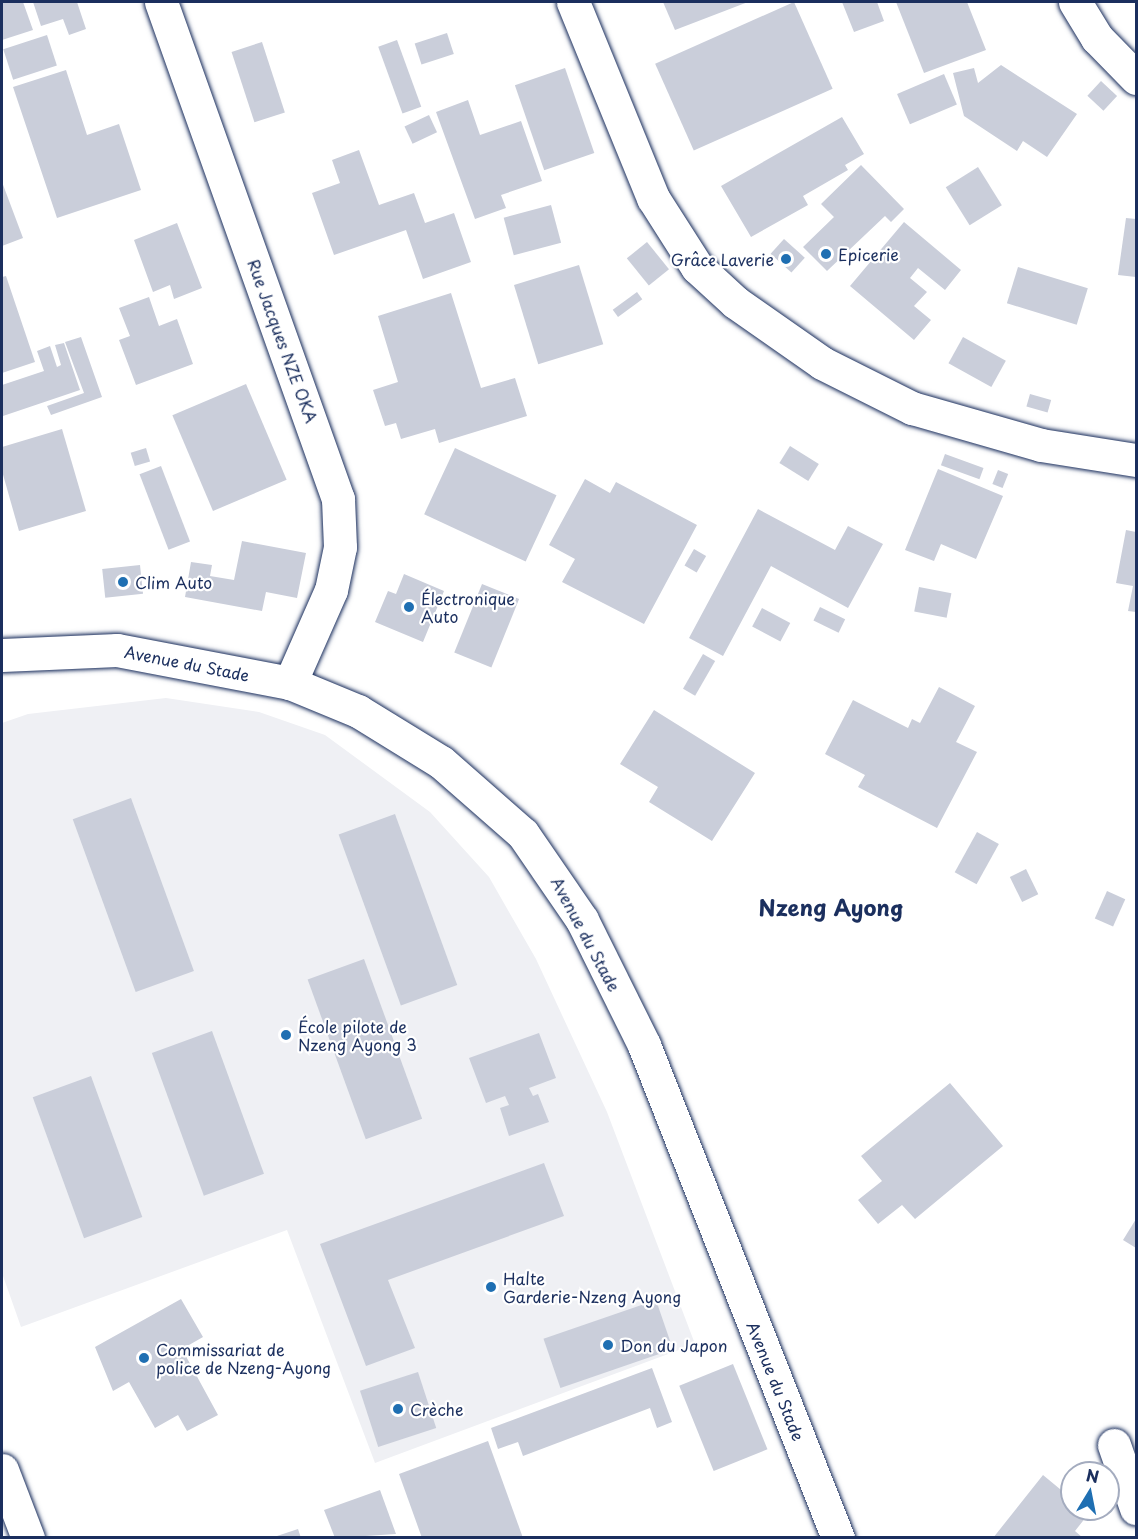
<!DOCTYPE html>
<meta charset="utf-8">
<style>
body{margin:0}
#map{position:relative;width:1138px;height:1539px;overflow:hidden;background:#fff;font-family:"Playpen Sans",sans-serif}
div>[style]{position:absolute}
.built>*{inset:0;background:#eff0f4}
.building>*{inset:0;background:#caceda;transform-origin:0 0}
.roads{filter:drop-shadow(0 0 2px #1b2f5e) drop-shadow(0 0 2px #1b2f5e)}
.street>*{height:33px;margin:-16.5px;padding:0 16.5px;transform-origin:16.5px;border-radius:16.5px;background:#fff}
.secondary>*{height:33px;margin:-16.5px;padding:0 16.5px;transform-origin:16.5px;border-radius:16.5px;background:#fff}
.dots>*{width:16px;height:16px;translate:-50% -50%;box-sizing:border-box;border:3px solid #fff;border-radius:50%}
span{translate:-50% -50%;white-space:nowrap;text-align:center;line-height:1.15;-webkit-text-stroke:4.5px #fff;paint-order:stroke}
.poi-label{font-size:16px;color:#1b2f5e}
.left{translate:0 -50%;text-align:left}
.right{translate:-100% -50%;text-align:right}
.street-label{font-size:16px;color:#1b2f5e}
.district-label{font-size:22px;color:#1b2f5e;font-weight:700}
.frame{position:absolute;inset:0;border:3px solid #1b2f5e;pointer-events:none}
.north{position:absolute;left:1060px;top:1461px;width:60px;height:60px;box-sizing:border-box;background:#fff;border:2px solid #a4acbf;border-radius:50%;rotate:10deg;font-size:16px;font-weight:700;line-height:24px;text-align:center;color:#1b2f5e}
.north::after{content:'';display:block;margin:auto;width:21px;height:27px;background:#1f6fb2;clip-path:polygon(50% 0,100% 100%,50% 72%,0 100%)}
</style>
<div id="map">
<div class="built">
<i style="clip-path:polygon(166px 698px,259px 712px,325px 735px,430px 812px,489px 877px,536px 959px,607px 1112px,695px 1344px,375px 1463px,287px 1230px,21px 1327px,2px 1273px,2px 723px,28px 714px)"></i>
</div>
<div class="building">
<i style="clip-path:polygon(2px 2px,23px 2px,33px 30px,2px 40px)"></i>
<i style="clip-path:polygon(33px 2px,77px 2px,86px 29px,69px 35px,63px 19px,41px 26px)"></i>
<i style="clip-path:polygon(663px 2px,748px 2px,675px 30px)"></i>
<i style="left:794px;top:2px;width:95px;height:152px;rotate:66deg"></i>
<i style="clip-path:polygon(842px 2px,877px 2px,884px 21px,854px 32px)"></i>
<i style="clip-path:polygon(896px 2px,967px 2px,986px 50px,924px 73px)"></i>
<i style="left:447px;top:33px;width:22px;height:34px;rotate:72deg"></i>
<i style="left:47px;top:35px;width:32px;height:46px;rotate:72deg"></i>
<i style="left:397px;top:40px;width:71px;height:20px;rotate:70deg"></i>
<i style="left:262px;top:42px;width:74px;height:32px;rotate:72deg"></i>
<i style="clip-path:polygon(1001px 65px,1077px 114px,1047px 157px,1023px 141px,1017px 151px,964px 116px,953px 73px,974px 68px,978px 83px)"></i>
<i style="left:565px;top:68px;width:90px;height:53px;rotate:71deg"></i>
<i style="clip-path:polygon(66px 70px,87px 135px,119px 124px,141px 190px,57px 218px,13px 87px)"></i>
<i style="left:944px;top:74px;width:33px;height:51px;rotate:67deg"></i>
<i style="left:1101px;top:81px;width:22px;height:20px;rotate:43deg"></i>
<i style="clip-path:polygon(468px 100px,480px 135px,521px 121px,542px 181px,501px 195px,506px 208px,475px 219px,436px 112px)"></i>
<i style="left:429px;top:115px;width:19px;height:27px;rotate:65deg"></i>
<i style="clip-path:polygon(842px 117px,864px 154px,845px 165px,848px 170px,803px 196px,808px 205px,751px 237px,721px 186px)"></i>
<i style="clip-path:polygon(359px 150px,379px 205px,414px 193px,425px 223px,454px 213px,471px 262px,423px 279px,406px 230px,334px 255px,312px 193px,340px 183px,332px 160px)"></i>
<i style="clip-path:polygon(861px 165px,904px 209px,891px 222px,885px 216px,827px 271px,803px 247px,834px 217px,821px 204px)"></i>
<i style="left:978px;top:167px;width:45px;height:38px;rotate:58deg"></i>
<i style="clip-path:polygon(2px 182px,23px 238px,2px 246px)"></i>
<i style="left:551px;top:205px;width:39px;height:49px;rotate:75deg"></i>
<i style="clip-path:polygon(1126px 218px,1136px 219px,1136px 277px,1118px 275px)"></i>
<i style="clip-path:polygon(904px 222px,961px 270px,945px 290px,918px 268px,910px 278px,927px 292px,914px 306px,931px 320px,914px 340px,850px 286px)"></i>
<i style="clip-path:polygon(177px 223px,202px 288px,174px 299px,170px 285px,153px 292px,134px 240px)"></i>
<i style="left:784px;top:239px;width:28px;height:20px;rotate:42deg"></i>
<i style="left:647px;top:242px;width:35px;height:26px;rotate:51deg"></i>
<i style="left:579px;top:265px;width:83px;height:68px;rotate:73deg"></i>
<i style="left:1018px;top:267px;width:73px;height:38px;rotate:17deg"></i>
<i style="clip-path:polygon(6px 276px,35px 362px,2px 373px,2px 277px)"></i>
<i style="left:637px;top:292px;width:9px;height:30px;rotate:54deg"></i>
<i style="clip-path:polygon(451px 293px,481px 388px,515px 378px,527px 416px,439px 443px,435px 429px,401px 439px,396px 423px,385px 426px,373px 390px,398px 382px,378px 316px)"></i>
<i style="clip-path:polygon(149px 297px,159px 326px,177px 319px,193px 364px,136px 385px,119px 340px,130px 336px,119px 308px)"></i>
<i style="clip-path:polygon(81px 337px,102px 397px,51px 415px,47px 406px,84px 393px,65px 342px)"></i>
<i style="left:963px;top:337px;width:49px;height:30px;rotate:29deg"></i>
<i style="clip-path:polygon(64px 343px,80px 390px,3px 416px,2px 385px,44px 371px,37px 351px,50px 346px,57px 367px,61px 365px,55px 345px)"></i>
<i style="left:246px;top:384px;width:104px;height:80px;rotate:67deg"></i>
<i style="left:1030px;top:394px;width:22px;height:13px;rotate:16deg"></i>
<i style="clip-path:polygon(62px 429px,86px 511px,19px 531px,2px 471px,2px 447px)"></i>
<i style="left:790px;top:446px;width:34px;height:20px;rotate:32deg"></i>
<i style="left:146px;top:448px;width:14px;height:16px;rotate:73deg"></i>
<i style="left:455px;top:448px;width:112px;height:73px;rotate:25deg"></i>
<i style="left:945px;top:454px;width:41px;height:12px;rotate:20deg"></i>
<i style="left:161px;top:466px;width:81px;height:23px;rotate:69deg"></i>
<i style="clip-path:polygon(938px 469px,1003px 496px,976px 559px,941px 544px,934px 561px,905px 550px)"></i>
<i style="left:998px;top:470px;width:11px;height:15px;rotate:22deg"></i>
<i style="clip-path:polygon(585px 479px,610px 493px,616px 482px,697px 525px,644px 624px,562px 582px,575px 559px,549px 545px)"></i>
<i style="clip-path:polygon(758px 509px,835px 550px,848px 526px,883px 544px,848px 608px,771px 566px,723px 656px,689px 638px)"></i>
<i style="clip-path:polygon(1126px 530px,1136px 532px,1136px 612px,1128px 611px,1133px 586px,1116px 583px)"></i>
<i style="clip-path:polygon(242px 541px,306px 553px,297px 598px,266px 592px,262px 611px,185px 597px,191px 562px,212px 565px,210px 576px,234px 580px)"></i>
<i style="left:694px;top:549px;width:14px;height:19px;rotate:30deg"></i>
<i style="left:140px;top:565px;width:29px;height:38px;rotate:84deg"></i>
<i style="clip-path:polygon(404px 574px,444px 591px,423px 642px,375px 622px,388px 591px,396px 594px)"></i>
<i style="left:482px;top:584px;width:40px;height:74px;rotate:22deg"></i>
<i style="left:919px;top:587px;width:33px;height:25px;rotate:11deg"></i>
<i style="left:820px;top:607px;width:28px;height:15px;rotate:26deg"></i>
<i style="left:762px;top:608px;width:32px;height:21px;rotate:28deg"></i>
<i style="left:703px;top:654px;width:14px;height:40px;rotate:30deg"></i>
<i style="clip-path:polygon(939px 687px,975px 706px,956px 742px,977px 752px,937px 828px,858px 787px,865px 775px,825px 754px,853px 700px,908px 728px,912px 719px,920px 723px)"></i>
<i style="clip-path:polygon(654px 710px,755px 773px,712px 841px,649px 802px,658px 787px,620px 764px)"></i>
<i style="left:131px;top:798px;width:184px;height:62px;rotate:70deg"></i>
<i style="left:395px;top:814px;width:182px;height:60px;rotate:70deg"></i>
<i style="left:977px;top:832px;width:25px;height:46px;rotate:29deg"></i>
<i style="left:1026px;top:869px;width:28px;height:18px;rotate:64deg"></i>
<i style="left:1107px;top:891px;width:20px;height:30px;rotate:24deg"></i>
<i style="left:364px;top:959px;width:170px;height:60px;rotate:70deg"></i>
<i style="left:212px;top:1031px;width:152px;height:64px;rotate:70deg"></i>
<i style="clip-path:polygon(539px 1033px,556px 1078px,529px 1088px,533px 1096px,538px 1094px,549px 1122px,509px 1136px,500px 1108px,509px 1105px,505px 1096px,486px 1103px,469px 1058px)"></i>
<i style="left:91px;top:1076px;width:150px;height:62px;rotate:70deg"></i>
<i style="clip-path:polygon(950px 1083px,1003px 1146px,915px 1219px,902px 1205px,878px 1224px,858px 1200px,882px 1181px,861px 1156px)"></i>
<i style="clip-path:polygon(544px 1163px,564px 1216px,388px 1280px,415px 1348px,366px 1366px,320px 1244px)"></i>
<i style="clip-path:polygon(1136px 1219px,1136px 1248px,1123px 1240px)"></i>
<i style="clip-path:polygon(181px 1299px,203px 1337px,182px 1349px,218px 1415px,187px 1431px,178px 1415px,155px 1428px,129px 1382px,113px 1391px,95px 1347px)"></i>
<i style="left:656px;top:1300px;width:52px;height:119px;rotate:71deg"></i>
<i style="left:733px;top:1364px;width:92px;height:58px;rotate:68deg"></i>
<i style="clip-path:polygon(652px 1368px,672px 1422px,657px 1428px,650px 1408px,523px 1456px,518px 1442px,498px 1449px,491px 1428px)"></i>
<i style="left:418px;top:1372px;width:59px;height:61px;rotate:72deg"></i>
<i style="clip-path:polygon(488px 1441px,523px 1538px,422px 1538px,399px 1474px)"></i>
<i style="clip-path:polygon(1043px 1475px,1072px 1499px,1072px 1509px,1090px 1512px,1075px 1531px,1083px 1538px,993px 1538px)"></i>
<i style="clip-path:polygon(380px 1490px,396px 1534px,335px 1538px,324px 1510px)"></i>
<i style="clip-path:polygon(298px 1529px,301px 1538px,274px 1538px,274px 1537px)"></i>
</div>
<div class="roads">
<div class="street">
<i style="left:161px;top:2px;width:528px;rotate:70.4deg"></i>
<i style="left:338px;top:499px;width:48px;rotate:87.6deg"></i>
<i style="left:340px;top:547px;width:44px;rotate:101.8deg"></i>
<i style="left:331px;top:590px;width:102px;rotate:113.8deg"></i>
<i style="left:573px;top:2px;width:212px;rotate:67.8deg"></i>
<i style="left:653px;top:198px;width:82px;rotate:57.5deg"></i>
<i style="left:697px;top:267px;width:52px;rotate:42.6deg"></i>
<i style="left:735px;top:302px;width:106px;rotate:35deg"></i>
<i style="left:822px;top:363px;width:101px;rotate:26.6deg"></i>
<i style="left:912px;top:408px;width:134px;rotate:16deg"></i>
<i style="left:1041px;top:445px;width:96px;rotate:9deg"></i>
<i style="left:1075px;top:2px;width:42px;rotate:58.6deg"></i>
<i style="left:1097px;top:38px;width:56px;rotate:45.7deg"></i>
<i style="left:1114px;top:1445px;width:67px;rotate:70.8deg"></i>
</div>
<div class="secondary">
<i style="left:2px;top:655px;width:115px;rotate:-2.5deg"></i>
<i style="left:117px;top:650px;width:176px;rotate:10.8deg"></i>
<i style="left:290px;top:683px;width:74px;rotate:22.4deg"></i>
<i style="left:358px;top:711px;width:97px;rotate:31.6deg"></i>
<i style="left:441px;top:762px;width:109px;rotate:41.3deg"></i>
<i style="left:523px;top:834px;width:104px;rotate:55.5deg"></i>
<i style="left:582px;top:920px;width:140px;rotate:63.6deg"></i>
<i style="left:644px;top:1045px;width:530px;rotate:68.52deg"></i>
<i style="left:2px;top:1470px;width:73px;rotate:69.1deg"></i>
</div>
</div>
<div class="dots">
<i style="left:826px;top:254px;background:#1f6fb2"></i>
<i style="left:786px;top:259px;background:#1f6fb2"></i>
<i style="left:123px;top:582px;background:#1f6fb2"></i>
<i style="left:409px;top:607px;background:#1f6fb2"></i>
<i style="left:286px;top:1035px;background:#1f6fb2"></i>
<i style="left:491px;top:1287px;background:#1f6fb2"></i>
<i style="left:608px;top:1345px;background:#1f6fb2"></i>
<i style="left:144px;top:1358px;background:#1f6fb2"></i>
<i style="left:398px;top:1409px;background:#1f6fb2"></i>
</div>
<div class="poi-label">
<span class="left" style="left:838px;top:254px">Epicerie</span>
<span class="right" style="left:774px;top:259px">Grâce Laverie</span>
<span class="left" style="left:135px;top:582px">Clim Auto</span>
<span class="left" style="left:421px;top:607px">Électronique<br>Auto</span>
<span class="left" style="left:298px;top:1035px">École pilote de<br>Nzeng Ayong 3</span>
<span class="left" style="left:503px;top:1287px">Halte<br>Garderie-Nzeng Ayong</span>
<span class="left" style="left:620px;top:1345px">Don du Japon</span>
<span class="left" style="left:156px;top:1358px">Commissariat de<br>police de Nzeng-Ayong</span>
<span class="left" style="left:410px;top:1409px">Crèche</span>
</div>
<div class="street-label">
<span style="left:283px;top:341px;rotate:70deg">Rue Jacques NZE OKA</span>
<span style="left:187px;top:663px;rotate:11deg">Avenue du Stade</span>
<span style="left:586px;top:934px;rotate:62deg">Avenue du Stade</span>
<span style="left:776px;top:1381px;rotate:68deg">Avenue du Stade</span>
</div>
<div class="district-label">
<span style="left:831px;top:907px">Nzeng Ayong</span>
</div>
<div class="frame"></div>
<div class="north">N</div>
</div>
